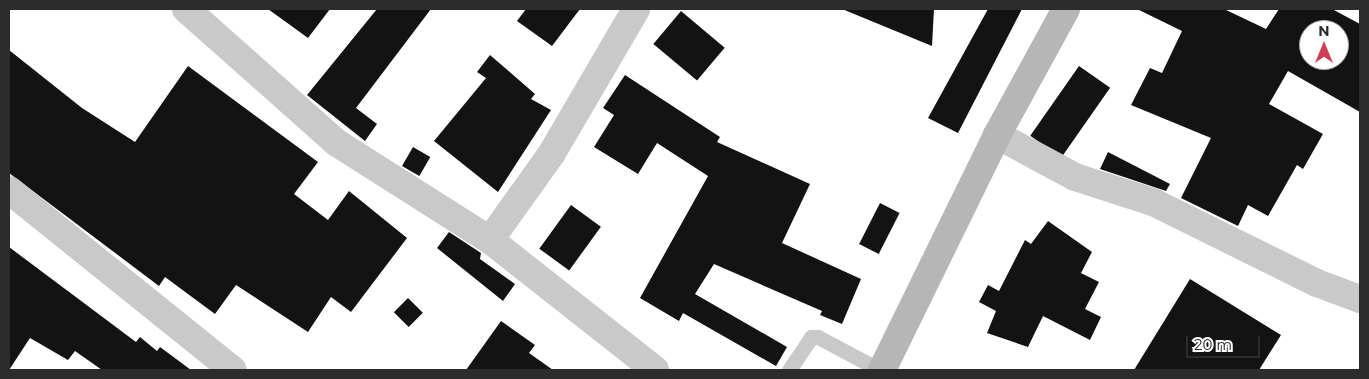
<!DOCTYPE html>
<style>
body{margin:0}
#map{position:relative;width:1369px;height:379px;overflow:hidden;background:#fff;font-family:Montserrat,sans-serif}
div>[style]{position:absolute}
.building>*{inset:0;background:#131313;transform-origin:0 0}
.service>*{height:15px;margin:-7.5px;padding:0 7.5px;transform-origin:7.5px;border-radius:7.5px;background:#c9c9c9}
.minor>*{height:28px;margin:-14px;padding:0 14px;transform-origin:14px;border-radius:14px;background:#c9c9c9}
.secondary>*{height:28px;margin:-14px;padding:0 14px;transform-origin:14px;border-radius:14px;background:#b6b6b6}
span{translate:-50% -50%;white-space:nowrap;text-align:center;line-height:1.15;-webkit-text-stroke:5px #fff;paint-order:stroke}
.frame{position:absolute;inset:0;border:10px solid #2c2c2c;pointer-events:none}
.north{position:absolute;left:1299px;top:20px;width:50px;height:50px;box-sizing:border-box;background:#fff;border:1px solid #ababab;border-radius:50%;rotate:0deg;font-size:14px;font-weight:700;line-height:20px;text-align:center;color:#2c2c2c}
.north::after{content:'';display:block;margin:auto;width:18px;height:22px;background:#d43d56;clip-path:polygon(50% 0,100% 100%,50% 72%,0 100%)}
.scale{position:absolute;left:1186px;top:336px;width:74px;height:22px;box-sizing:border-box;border:2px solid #2c2c2c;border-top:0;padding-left:6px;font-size:15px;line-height:18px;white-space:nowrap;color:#2c2c2c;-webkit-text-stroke:4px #fff;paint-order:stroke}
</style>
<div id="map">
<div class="building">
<i style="clip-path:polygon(268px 9px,330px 9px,308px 38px)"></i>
<i style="clip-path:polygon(377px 9px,431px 9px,356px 108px,377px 124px,365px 141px,307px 95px)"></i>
<i style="clip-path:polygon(526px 9px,580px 9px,552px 46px,517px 21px)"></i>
<i style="clip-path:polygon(842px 9px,934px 9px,932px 46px)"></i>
<i style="clip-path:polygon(988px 9px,1022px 9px,958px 133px,928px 118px)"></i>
<i style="clip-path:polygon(evenodd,1137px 9px,1224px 9px,1266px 29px,1279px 9px,1332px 9px,1360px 24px,1360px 112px,1288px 71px,1269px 104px,1323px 134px,1303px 169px,1297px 165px,1268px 216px,1248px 205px,1238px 226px,1181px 198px,1211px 138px,1131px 105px,1150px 68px,1162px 73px,1182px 31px,1137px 9px,1309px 30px,1339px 30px,1339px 60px,1309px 60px,1309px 30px)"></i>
<i style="left:681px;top:11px;width:57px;height:43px;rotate:40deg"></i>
<i style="clip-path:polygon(9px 50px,82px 108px,135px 142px,188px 66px,318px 162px,294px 194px,328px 220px,349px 191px,407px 238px,351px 312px,331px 297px,308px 332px,236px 285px,215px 314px,165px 277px,159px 286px,9px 173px)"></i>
<i style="clip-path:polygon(490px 55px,535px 94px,531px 99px,551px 110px,498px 192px,434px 141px,486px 78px,477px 72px)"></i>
<i style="left:1079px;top:66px;width:38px;height:85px;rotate:35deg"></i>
<i style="clip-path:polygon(625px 75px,720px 137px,717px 142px,810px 184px,782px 243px,861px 279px,842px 324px,820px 315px,822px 311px,714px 264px,695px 294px,787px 347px,776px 366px,683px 313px,679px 321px,640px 298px,708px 176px,657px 143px,638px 174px,594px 147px,614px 115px,603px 108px)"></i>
<i style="left:413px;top:147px;width:20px;height:22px;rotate:30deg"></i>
<i style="clip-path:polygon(1108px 152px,1170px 184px,1166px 191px,1100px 169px)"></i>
<i style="left:880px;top:203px;width:22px;height:46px;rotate:27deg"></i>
<i style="left:571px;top:205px;width:37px;height:54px;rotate:36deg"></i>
<i style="clip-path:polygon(1048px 221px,1092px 252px,1081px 273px,1099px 282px,1085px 309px,1101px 317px,1090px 340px,1043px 316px,1028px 347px,987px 333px,996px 311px,979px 302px,988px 285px,999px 291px,1025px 240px,1031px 244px)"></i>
<i style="clip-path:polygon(449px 232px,481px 253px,480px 259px,515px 284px,503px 301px,437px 248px)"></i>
<i style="clip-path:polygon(9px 247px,136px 342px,140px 337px,157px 351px,160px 347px,191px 370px,102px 370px,75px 351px,68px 360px,30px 338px,9px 370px)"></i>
<i style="clip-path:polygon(1190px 279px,1281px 335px,1259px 370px,1134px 370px)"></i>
<i style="left:408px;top:298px;width:21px;height:20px;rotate:45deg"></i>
<i style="clip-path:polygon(501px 321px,535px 345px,529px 353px,553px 370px,466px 370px)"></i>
</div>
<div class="service">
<i style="left:789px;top:370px;width:40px;rotate:-56deg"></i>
<i style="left:811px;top:337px;width:7px"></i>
<i style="left:818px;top:337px;width:70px;rotate:28deg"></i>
</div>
<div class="minor">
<i style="left:186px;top:9px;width:202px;rotate:41.6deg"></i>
<i style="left:337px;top:143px;width:181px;rotate:32.4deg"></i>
<i style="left:490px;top:240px;width:210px;rotate:38.2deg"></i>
<i style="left:997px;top:135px;width:89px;rotate:28.3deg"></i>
<i style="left:1075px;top:177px;width:82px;rotate:17.8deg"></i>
<i style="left:1153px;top:202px;width:183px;rotate:26.3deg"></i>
<i style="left:1317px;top:283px;width:46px;rotate:20.4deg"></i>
<i style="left:9px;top:190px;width:287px;rotate:38.8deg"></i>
<i style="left:490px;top:240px;width:107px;rotate:-54.5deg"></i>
<i style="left:552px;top:153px;width:167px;rotate:-59.7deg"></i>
</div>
<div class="secondary">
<i style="left:882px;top:370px;width:262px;rotate:-63.9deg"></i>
<i style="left:997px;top:135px;width:144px;rotate:-61.3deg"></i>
</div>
<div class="frame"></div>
<div class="north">N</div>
<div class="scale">20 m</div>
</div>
